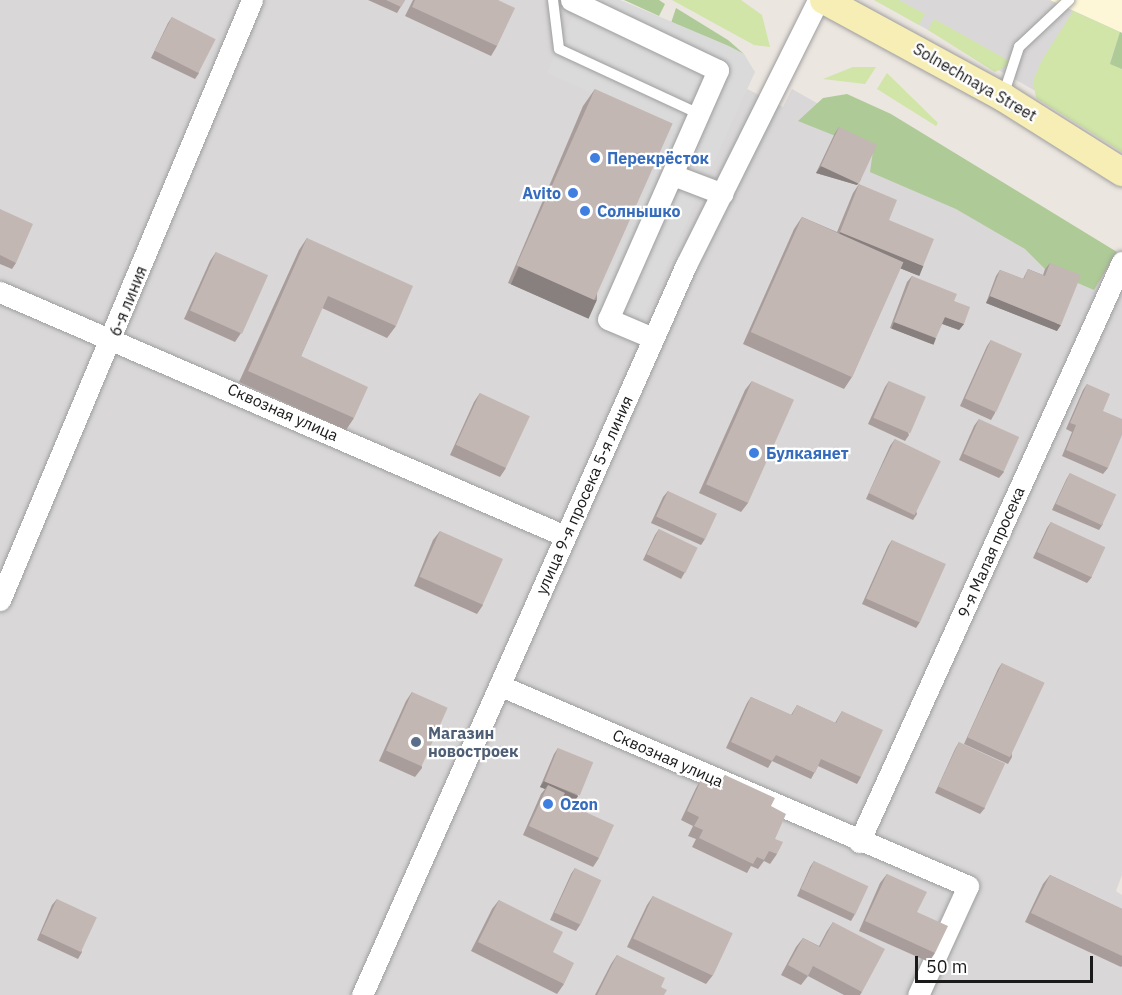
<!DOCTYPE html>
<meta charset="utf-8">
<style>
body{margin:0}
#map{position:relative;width:1122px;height:995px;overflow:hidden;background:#ece6e0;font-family:"IBM Plex Sans",sans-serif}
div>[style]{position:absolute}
.residential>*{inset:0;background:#d9d7d8}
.education>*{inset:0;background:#fdf7d8}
.grass>*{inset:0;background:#d0e5a7}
.forest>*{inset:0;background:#aeca96}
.parking>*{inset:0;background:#dadada}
.roads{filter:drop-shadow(0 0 2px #9e9e9e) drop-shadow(0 0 2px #9e9e9e)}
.lane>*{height:10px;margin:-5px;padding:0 5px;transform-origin:5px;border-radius:5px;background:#fff}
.street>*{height:21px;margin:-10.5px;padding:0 10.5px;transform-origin:10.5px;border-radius:10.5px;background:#fff}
.secondary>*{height:28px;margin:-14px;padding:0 14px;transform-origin:14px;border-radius:14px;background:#f6eeb4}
.wall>*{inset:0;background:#a89d9b}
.shaded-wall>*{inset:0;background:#88807e;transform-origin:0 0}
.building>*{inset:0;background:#c3b7b4;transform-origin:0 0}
.dots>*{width:16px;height:16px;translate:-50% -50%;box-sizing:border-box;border:3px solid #fff;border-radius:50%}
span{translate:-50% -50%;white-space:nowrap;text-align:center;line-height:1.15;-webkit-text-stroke:4.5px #fff;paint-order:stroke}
.street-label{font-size:16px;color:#1a1a1a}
.shop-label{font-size:16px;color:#366cbe;font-weight:700}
.left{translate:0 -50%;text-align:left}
.right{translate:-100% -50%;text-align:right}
.service-label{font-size:16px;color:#4e5e75;font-weight:700}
.scale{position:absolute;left:915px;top:956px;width:178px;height:27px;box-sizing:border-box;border:3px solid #1a1a1a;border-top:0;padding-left:8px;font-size:18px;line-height:21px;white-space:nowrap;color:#1a1a1a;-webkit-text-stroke:4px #fff;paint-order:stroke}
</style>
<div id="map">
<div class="residential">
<i style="clip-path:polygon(0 0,569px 0,783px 107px,792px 89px,1122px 275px,1122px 875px,1116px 891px,1122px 895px,1122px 995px,0 995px)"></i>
<i style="clip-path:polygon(875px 0,1122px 0,1122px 140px,928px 30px)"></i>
</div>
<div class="education">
<i style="clip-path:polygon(1050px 0,1122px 0,1122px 33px,1107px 26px)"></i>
</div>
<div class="grass">
<i style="clip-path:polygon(672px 0,741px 0,762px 15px,770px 47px,754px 45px)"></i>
<i style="clip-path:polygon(874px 0,899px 0,925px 14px,919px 25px)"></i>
<i style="clip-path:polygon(1073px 11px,1120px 32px,1110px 63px,1122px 69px,1122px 152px,1036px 98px,1033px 81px,1042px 60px)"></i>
<i style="clip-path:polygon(934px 19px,1013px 63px,995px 72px,928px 30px)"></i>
<i style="clip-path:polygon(853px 67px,876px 67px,865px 84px,823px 79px)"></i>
<i style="clip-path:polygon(887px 73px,938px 123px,936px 126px,877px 89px)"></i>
</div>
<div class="forest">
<i style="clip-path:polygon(624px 0,659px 0,665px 4px,659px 16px)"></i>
<i style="clip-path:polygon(676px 8px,728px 40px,744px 54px,671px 23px)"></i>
<i style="clip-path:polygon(1120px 32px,1122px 33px,1122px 69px,1110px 64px)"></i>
<i style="clip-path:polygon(847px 94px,891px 114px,1117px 252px,1094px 290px,1045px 269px,1025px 249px,956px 209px,870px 172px,873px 151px,798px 121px,823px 98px)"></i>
</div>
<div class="parking">
<i style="clip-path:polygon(579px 0,620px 0,729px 46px,744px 54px,755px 72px,633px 340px,588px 320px,673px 130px,547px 73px)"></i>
</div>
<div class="roads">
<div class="lane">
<i style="left:553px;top:0;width:49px;rotate:83deg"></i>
<i style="left:559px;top:49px;width:154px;rotate:24.9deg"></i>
<i style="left:1003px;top:96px;width:52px;rotate:-71.9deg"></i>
<i style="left:1019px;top:47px;width:69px;rotate:-43.2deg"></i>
</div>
<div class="street">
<i style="left:571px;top:0;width:163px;rotate:25.5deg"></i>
<i style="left:718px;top:70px;width:272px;rotate:113.8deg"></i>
<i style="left:608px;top:319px;width:49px;rotate:22.9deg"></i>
<i style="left:673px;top:175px;width:53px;rotate:20.8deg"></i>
<i style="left:0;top:292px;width:615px;rotate:23.36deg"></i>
<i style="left:0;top:600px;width:651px;rotate:-67.22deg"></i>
<i style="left:501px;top:686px;width:508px;rotate:23.18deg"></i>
<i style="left:968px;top:886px;width:120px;rotate:114.6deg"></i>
<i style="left:859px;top:842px;width:637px;rotate:-65.61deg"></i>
<i style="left:362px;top:995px;width:799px;rotate:-66.07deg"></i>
<i style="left:686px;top:265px;width:296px;rotate:-63.5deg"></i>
</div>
<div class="secondary">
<i style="left:824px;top:0;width:204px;rotate:28.5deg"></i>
<i style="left:1003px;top:97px;width:141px;rotate:32.2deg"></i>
</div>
</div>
<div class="wall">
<i style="clip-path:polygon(368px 0,405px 0,397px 13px)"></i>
<i style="clip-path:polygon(413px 0,498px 0,497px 46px,491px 56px,405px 16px)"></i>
<i style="clip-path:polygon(172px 17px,199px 73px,195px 79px,151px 58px,168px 23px)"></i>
<i style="clip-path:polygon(595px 89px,597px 300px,586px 317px,508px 283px,583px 106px)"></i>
<i style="clip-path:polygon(839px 127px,861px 179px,857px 185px,816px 173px,835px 133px)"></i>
<i style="clip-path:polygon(859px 184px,889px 220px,917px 275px,900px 268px,852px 377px,844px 389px,743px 344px,794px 229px,802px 217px,837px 232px,853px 193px)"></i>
<i style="clip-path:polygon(0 209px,16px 263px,12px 269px,0 264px)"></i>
<i style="clip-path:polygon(307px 238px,396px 326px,387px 338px,322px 308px,301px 356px,354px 418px,346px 430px,239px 382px,299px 250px)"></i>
<i style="clip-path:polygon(216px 252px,241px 333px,235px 342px,184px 319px,210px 261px)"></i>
<i style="clip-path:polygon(1050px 263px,1057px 331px,986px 303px,996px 276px,1000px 270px,1023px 279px,1028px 269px,1043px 275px,1045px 269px)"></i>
<i style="clip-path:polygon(912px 276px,954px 301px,964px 324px,959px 330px,942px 324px,932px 344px,890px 328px,907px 282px)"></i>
<i style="clip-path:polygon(991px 340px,995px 413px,991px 420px,960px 406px,987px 346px)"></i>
<i style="clip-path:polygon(752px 381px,748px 503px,741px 512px,699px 493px,745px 390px)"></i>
<i style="clip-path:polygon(889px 381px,909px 435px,905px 441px,868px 424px,885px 387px)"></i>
<i style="clip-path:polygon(1087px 384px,1103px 411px,1108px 468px,1103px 474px,1062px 456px,1072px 432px,1066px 429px,1083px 390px)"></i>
<i style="clip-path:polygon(480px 393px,506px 468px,500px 477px,450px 455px,474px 402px)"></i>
<i style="clip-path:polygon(979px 419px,1004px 472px,999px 478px,959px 460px,974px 426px)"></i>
<i style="clip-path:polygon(895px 439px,917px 514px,913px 520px,866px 499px,890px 446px)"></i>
<i style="clip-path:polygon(1070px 473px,1103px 524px,1099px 530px,1052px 510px,1066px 480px)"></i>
<i style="clip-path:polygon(668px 491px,705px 539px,701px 545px,651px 523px,663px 497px)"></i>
<i style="clip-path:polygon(1051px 522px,1092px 577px,1087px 583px,1033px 558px,1047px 528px)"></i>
<i style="clip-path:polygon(659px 529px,685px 572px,681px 579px,643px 560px,655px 535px)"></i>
<i style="clip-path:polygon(440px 531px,483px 605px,477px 614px,414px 586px,433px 540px)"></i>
<i style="clip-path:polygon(892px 540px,920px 622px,916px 628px,862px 604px,888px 546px)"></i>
<i style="clip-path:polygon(1002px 663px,1012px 757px,1008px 764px,964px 744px,998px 669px)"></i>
<i style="clip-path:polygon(412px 692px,422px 768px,415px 777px,379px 761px,406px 701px)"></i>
<i style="clip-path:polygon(751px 697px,791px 715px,797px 705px,835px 723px,842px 711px,861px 777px,857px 784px,818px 766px,811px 779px,772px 761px,768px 768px,726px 748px,747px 703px)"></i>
<i style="clip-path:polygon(959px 742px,985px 808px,980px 814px,935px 793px,955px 749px)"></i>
<i style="clip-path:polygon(558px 748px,578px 796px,574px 802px,563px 797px,561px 801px,599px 858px,593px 867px,523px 835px,541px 794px,545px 789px,540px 787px,554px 754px)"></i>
<i style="clip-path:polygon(725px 775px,771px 806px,777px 854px,770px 864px,764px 861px,758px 869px,751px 866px,747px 873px,692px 847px,696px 839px,688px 836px,693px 826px,681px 820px,696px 788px,702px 778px,718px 786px)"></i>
<i style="clip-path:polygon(814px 861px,855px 914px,851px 921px,797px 896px,810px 867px)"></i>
<i style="clip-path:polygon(575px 868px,580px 925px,576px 931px,550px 920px,571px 874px)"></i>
<i style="clip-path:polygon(887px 874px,917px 912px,935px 953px,929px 962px,859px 931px,880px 883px)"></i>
<i style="clip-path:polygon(1050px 875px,1122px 909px,1122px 966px,1121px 967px,1025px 922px,1043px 884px)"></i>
<i style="clip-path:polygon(653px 896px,713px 975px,706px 984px,627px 947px,647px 905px)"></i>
<i style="clip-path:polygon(57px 899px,82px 952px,78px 959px,37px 940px,52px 905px)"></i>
<i style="clip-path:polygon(499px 900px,564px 984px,557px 994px,471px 951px,492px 909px)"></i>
<i style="clip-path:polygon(833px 922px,862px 992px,860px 995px,844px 995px,808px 976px,801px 985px,781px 975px,796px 947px,803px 938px,819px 946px,827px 931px)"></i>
<i style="clip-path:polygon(617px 955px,661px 987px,664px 995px,595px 995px,611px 964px)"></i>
</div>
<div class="shaded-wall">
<i style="clip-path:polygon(821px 166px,861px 179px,857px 185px,816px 173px)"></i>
<i style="left:840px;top:232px;width:90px;height:11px;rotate:22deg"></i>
<i style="left:519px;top:266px;width:85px;height:20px;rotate:24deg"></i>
<i style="clip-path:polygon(990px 296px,1061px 325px,1057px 331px,986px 303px)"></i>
<i style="clip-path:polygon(945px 317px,964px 324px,959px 330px,940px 323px)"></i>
<i style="left:894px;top:322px;width:45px;height:7px;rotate:21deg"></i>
<i style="clip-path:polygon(544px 781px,578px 796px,574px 802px,546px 790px,548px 785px,545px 789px,540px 787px)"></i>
</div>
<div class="building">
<i style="clip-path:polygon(386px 0,405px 0,401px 7px)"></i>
<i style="clip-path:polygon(415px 0,498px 0,515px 8px,497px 46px,412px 7px)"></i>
<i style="left:172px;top:17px;width:49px;height:38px;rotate:27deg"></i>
<i style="left:595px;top:89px;width:85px;height:193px;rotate:24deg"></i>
<i style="left:839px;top:127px;width:42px;height:43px;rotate:25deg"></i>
<i style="clip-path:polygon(859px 184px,897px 200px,889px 220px,934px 239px,923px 266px,840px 232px)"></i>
<i style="clip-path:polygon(0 209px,33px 224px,16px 263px,0 255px)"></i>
<i style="left:802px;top:217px;width:111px;height:126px;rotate:24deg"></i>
<i style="clip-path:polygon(307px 238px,413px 286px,396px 326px,328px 296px,301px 356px,368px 387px,354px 418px,248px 371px)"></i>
<i style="left:216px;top:252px;width:57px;height:64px;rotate:24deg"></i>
<i style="clip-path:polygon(1050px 263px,1081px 275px,1061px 325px,990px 296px,1000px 270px,1024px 279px,1028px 269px,1045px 276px)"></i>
<i style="clip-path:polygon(912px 276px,957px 294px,954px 301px,970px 307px,964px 324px,945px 317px,936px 338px,894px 322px)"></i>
<i style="left:991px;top:340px;width:34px;height:64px;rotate:24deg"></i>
<i style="left:752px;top:381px;width:46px;height:113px;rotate:24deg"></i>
<i style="left:889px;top:381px;width:40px;height:40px;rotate:23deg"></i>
<i style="clip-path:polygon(1087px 384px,1110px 394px,1103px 411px,1122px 419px,1122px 435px,1108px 468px,1066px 450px,1076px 425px,1070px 423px)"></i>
<i style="left:480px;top:393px;width:55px;height:57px;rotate:25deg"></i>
<i style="left:979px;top:419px;width:44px;height:38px;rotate:24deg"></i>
<i style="left:895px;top:439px;width:51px;height:60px;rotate:26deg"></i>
<i style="left:1070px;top:473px;width:51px;height:34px;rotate:25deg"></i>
<i style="left:668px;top:491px;width:54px;height:28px;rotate:25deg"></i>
<i style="left:1051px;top:522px;width:60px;height:33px;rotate:25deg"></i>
<i style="left:659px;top:529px;width:43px;height:28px;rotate:26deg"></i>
<i style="left:440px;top:531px;width:69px;height:50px;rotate:24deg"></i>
<i style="left:892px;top:540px;width:59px;height:64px;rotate:24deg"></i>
<i style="left:1002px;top:663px;width:47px;height:82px;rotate:25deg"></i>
<i style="left:412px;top:692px;width:39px;height:64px;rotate:24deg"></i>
<i style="clip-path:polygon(751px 697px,792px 715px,797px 705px,836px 723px,842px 711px,883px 730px,861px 777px,821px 759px,815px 773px,776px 755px,772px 761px,731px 742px)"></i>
<i style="left:959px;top:742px;width:51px;height:49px;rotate:25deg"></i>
<i style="left:558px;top:748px;width:38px;height:36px;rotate:22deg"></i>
<i style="clip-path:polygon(725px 775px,775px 798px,771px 806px,786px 814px,775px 839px,783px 842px,777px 854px,769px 851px,764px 860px,757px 857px,753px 864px,699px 838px,703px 830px,694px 826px,699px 817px,687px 811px,702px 778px,720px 787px)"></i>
<i style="clip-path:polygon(548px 785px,565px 793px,561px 801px,614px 825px,599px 858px,529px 826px)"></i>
<i style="left:814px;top:861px;width:60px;height:31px;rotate:25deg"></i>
<i style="left:575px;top:868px;width:29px;height:49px;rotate:25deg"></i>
<i style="clip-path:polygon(887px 874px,927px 892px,917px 912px,948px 926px,935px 953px,865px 921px)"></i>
<i style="clip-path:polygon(1050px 875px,1122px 909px,1122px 956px,1031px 913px)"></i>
<i style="left:653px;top:896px;width:88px;height:47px;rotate:25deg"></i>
<i style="left:57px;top:899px;width:44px;height:38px;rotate:25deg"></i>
<i style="clip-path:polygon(499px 900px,563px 932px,553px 952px,574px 963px,564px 984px,478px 942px)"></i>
<i style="clip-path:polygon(833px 922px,885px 949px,862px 992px,813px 966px,808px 976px,788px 965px,803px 938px,820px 947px)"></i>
<i style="clip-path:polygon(617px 955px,665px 978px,661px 987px,667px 990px,664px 995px,597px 995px)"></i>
</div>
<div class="dots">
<i style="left:595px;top:158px;background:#3f7fe0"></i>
<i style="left:573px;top:193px;background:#3f7fe0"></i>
<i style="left:585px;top:211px;background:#3f7fe0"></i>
<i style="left:754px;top:453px;background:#3f7fe0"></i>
<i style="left:416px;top:742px;background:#5c6f8a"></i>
<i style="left:548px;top:804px;background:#3f7fe0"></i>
</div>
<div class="street-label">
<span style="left:975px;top:82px;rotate:30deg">Solnechnaya Street</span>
<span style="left:128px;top:301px;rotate:-68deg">6-я линия</span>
<span style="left:283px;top:412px;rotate:24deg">Сквозная улица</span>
<span style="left:584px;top:495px;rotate:-66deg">улица 9-я просека 5-я линия</span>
<span style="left:991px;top:552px;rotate:-66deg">9-я Малая просека</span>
<span style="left:668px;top:758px;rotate:24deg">Сквозная улица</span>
</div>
<div class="shop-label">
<span class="left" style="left:607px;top:158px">Перекрёсток</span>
<span class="right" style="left:561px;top:193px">Avito</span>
<span class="left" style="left:597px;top:211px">Солнышко</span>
<span class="left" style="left:766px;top:453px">Булкаянет</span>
<span class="left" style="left:560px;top:804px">Ozon</span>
</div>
<div class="service-label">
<span class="left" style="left:428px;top:742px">Магазин<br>новостроек</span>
</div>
<div class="scale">50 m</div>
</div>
